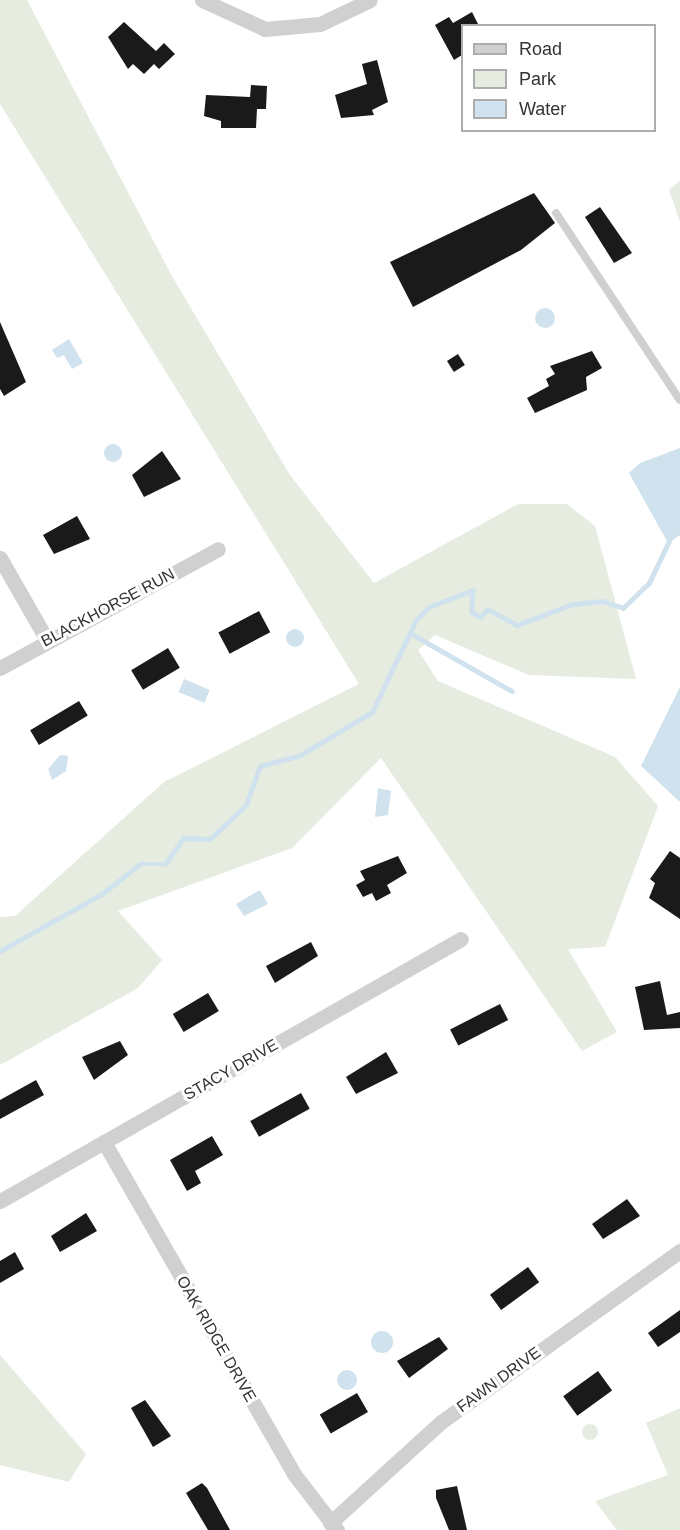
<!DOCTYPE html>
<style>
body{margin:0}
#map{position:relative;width:680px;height:1530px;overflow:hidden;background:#fff;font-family:Helvetica,sans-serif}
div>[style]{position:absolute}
.green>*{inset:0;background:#e6ecdf}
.round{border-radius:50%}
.water>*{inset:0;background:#cfe2ee;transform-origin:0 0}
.stream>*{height:4.5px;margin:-2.25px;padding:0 2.25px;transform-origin:2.25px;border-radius:2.25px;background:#cfe2ee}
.building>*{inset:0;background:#1a1a1a;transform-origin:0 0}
.lane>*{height:8px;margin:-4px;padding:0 4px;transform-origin:4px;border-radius:4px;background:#d0d0d0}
.street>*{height:15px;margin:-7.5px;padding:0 7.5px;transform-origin:7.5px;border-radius:7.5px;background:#d0d0d0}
span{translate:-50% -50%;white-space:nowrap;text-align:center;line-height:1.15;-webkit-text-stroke:6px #fff;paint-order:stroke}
.street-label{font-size:16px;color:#333}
.legend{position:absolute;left:461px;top:24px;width:195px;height:108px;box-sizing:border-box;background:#fff;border:2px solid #adadad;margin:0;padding:8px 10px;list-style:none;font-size:18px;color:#333}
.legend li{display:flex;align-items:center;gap:12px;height:30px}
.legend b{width:30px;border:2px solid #adadad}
</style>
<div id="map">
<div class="green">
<i style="clip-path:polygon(0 0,27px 0,173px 278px,290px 475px,374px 583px,518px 504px,567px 504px,595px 526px,636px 679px,529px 675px,435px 635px,418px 650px,438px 681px,615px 757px,658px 806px,605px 947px,568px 949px,617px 1032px,582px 1051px,381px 758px,292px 848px,118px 911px,162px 960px,138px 988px,0 1065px,0 917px,15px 916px,164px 782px,359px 684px,0 104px)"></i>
<i style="clip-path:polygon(680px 181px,680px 222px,669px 190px)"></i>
<i style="clip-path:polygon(0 1355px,86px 1454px,69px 1482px,0 1465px)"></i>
<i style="clip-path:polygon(680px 1408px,680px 1530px,617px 1530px,595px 1501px,668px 1475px,646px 1423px)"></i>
<i class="round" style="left:582px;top:1424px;width:16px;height:16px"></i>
</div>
<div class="water">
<i class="round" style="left:535px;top:308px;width:20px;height:20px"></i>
<i style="clip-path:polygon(69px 339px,83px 363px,72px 369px,64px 355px,57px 358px,52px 350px)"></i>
<i class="round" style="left:104px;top:444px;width:18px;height:18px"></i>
<i style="clip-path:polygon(680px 448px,680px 535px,668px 543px,629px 473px,640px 463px)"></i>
<i class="round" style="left:286px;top:629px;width:18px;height:18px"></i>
<i style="left:184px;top:679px;width:28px;height:14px;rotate:23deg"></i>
<i style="clip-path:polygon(680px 687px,680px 802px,641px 766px)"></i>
<i style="clip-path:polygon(68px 756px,66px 771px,52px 780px,48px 769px,60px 755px)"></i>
<i style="clip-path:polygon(378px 788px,391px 791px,388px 815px,375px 817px)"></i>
<i style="clip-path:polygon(260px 890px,268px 904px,244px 916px,236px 904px)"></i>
<i class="round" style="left:371px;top:1331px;width:22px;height:22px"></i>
<i class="round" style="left:337px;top:1370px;width:20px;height:20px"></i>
</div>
<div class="stream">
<i style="left:412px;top:634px;width:115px;rotate:29.7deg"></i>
<i style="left:0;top:951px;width:117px;rotate:-29.2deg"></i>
<i style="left:102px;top:894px;width:48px;rotate:-38.3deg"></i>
<i style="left:140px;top:864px;width:25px"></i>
<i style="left:165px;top:864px;width:32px;rotate:-55deg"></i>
<i style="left:183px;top:838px;width:27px;rotate:2deg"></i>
<i style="left:210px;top:839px;width:50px;rotate:-43.4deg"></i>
<i style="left:246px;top:805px;width:41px;rotate:-70.3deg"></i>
<i style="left:260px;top:766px;width:42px;rotate:-15deg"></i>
<i style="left:301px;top:755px;width:83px;rotate:-31.2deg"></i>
<i style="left:372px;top:712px;width:102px;rotate:-64.4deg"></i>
<i style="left:416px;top:620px;width:18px;rotate:-45deg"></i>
<i style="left:429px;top:607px;width:47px;rotate:-21.1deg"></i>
<i style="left:473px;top:590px;width:22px;rotate:93deg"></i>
<i style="left:472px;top:612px;width:9px;rotate:32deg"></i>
<i style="left:480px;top:617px;width:11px;rotate:-45deg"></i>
<i style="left:488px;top:609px;width:33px;rotate:29deg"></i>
<i style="left:517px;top:625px;width:60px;rotate:-20.6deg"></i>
<i style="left:573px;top:604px;width:29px;rotate:-6deg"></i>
<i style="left:602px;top:601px;width:22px;rotate:18deg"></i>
<i style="left:623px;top:608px;width:36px;rotate:-44deg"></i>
<i style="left:649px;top:583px;width:49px;rotate:-64.5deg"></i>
</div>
<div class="building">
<i style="clip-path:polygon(472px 12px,479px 26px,462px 26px,462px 55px,454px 60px,435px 25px,449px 17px,453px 23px)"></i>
<i style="clip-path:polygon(124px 22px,156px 51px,164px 43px,175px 54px,159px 69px,154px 64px,144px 74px,133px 64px,128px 69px,108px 37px)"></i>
<i style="clip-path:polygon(377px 60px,388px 102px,372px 110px,374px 115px,341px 118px,335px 95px,367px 84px,362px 64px)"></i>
<i style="clip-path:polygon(251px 85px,267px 86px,266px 109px,257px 109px,256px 128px,221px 128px,221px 121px,204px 116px,206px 95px,250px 97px)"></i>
<i style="clip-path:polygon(534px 193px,555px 223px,521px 250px,413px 307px,390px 262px)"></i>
<i style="clip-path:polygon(600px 207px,632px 253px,614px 263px,585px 217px)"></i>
<i style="clip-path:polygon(0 322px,26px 382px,4px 396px,0 389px)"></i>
<i style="clip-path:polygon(592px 351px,602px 368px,586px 377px,587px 390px,535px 413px,527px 398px,549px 386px,546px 379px,555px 374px,550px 366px)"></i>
<i style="left:458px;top:354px;width:13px;height:13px;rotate:58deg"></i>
<i style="clip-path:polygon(162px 451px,181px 479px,144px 497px,132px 475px)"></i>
<i style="clip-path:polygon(77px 516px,90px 539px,54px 554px,43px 535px)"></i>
<i style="left:259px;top:611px;width:24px;height:46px;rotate:62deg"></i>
<i style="left:168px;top:648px;width:23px;height:43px;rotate:59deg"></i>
<i style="left:79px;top:701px;width:17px;height:57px;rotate:59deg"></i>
<i style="clip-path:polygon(670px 851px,680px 858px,680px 919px,649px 898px,655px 883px,650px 879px)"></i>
<i style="clip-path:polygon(398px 856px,407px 873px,387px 885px,391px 893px,376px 901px,372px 893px,363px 897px,356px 885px,365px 880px,360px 871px)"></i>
<i style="clip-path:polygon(311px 942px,318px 956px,275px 983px,266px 966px)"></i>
<i style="clip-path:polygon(660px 981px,667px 1015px,680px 1012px,680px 1028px,644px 1030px,635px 987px)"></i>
<i style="left:208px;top:993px;width:21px;height:41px;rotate:59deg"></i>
<i style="left:500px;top:1004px;width:18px;height:56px;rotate:63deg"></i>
<i style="clip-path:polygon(120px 1041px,128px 1055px,94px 1080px,82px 1057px)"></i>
<i style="clip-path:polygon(386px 1052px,398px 1073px,356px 1094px,346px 1077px)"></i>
<i style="clip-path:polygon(36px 1080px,44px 1095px,0 1119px,0 1100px)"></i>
<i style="left:301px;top:1093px;width:18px;height:58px;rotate:61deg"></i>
<i style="clip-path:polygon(212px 1136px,223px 1155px,195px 1171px,201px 1183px,187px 1191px,170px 1160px)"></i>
<i style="clip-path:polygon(627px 1199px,640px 1216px,603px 1239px,592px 1224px)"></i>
<i style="clip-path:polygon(86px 1213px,97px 1231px,60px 1252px,51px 1236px)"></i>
<i style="clip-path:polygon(15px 1252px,24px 1269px,0 1283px,0 1261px)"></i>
<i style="left:528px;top:1267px;width:19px;height:47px;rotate:54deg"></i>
<i style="clip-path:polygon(680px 1310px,680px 1332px,658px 1347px,648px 1333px)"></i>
<i style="clip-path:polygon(439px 1337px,448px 1349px,409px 1378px,397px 1361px)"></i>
<i style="left:598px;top:1371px;width:24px;height:43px;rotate:54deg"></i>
<i style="left:357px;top:1393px;width:22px;height:43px;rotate:60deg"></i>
<i style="clip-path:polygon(145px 1400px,171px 1436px,153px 1447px,131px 1408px)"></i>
<i style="clip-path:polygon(202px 1483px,207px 1488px,230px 1530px,208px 1530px,186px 1493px)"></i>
<i style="clip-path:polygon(457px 1486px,467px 1530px,449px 1530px,436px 1498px,436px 1490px)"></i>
</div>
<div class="lane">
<i style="left:556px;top:213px;width:224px;rotate:56.5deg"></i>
</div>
<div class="street">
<i style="left:202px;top:0;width:69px;rotate:24.7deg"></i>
<i style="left:265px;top:29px;width:55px;rotate:-5.2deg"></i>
<i style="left:320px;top:24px;width:55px;rotate:-25.6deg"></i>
<i style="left:0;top:558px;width:95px;rotate:60.2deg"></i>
<i style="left:0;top:668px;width:248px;rotate:-28.6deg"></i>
<i style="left:104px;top:1142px;width:383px;rotate:60.2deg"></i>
<i style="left:294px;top:1474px;width:71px;rotate:52.5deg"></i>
<i style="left:0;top:1201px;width:530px;rotate:-29.61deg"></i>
<i style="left:330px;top:1523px;width:150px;rotate:-42.3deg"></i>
<i style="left:441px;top:1422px;width:294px;rotate:-35.6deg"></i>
</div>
<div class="street-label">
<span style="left:108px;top:608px;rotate:-28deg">BLACKHORSE RUN</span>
<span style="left:231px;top:1070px;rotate:-30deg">STACY DRIVE</span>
<span style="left:216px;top:1339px;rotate:60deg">OAK RIDGE DRIVE</span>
<span style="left:499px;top:1380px;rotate:-36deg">FAWN DRIVE</span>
</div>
<ul class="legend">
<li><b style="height:8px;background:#d0d0d0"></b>Road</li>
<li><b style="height:16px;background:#e6ecdf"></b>Park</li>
<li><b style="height:16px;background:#cfe2ee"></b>Water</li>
</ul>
</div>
